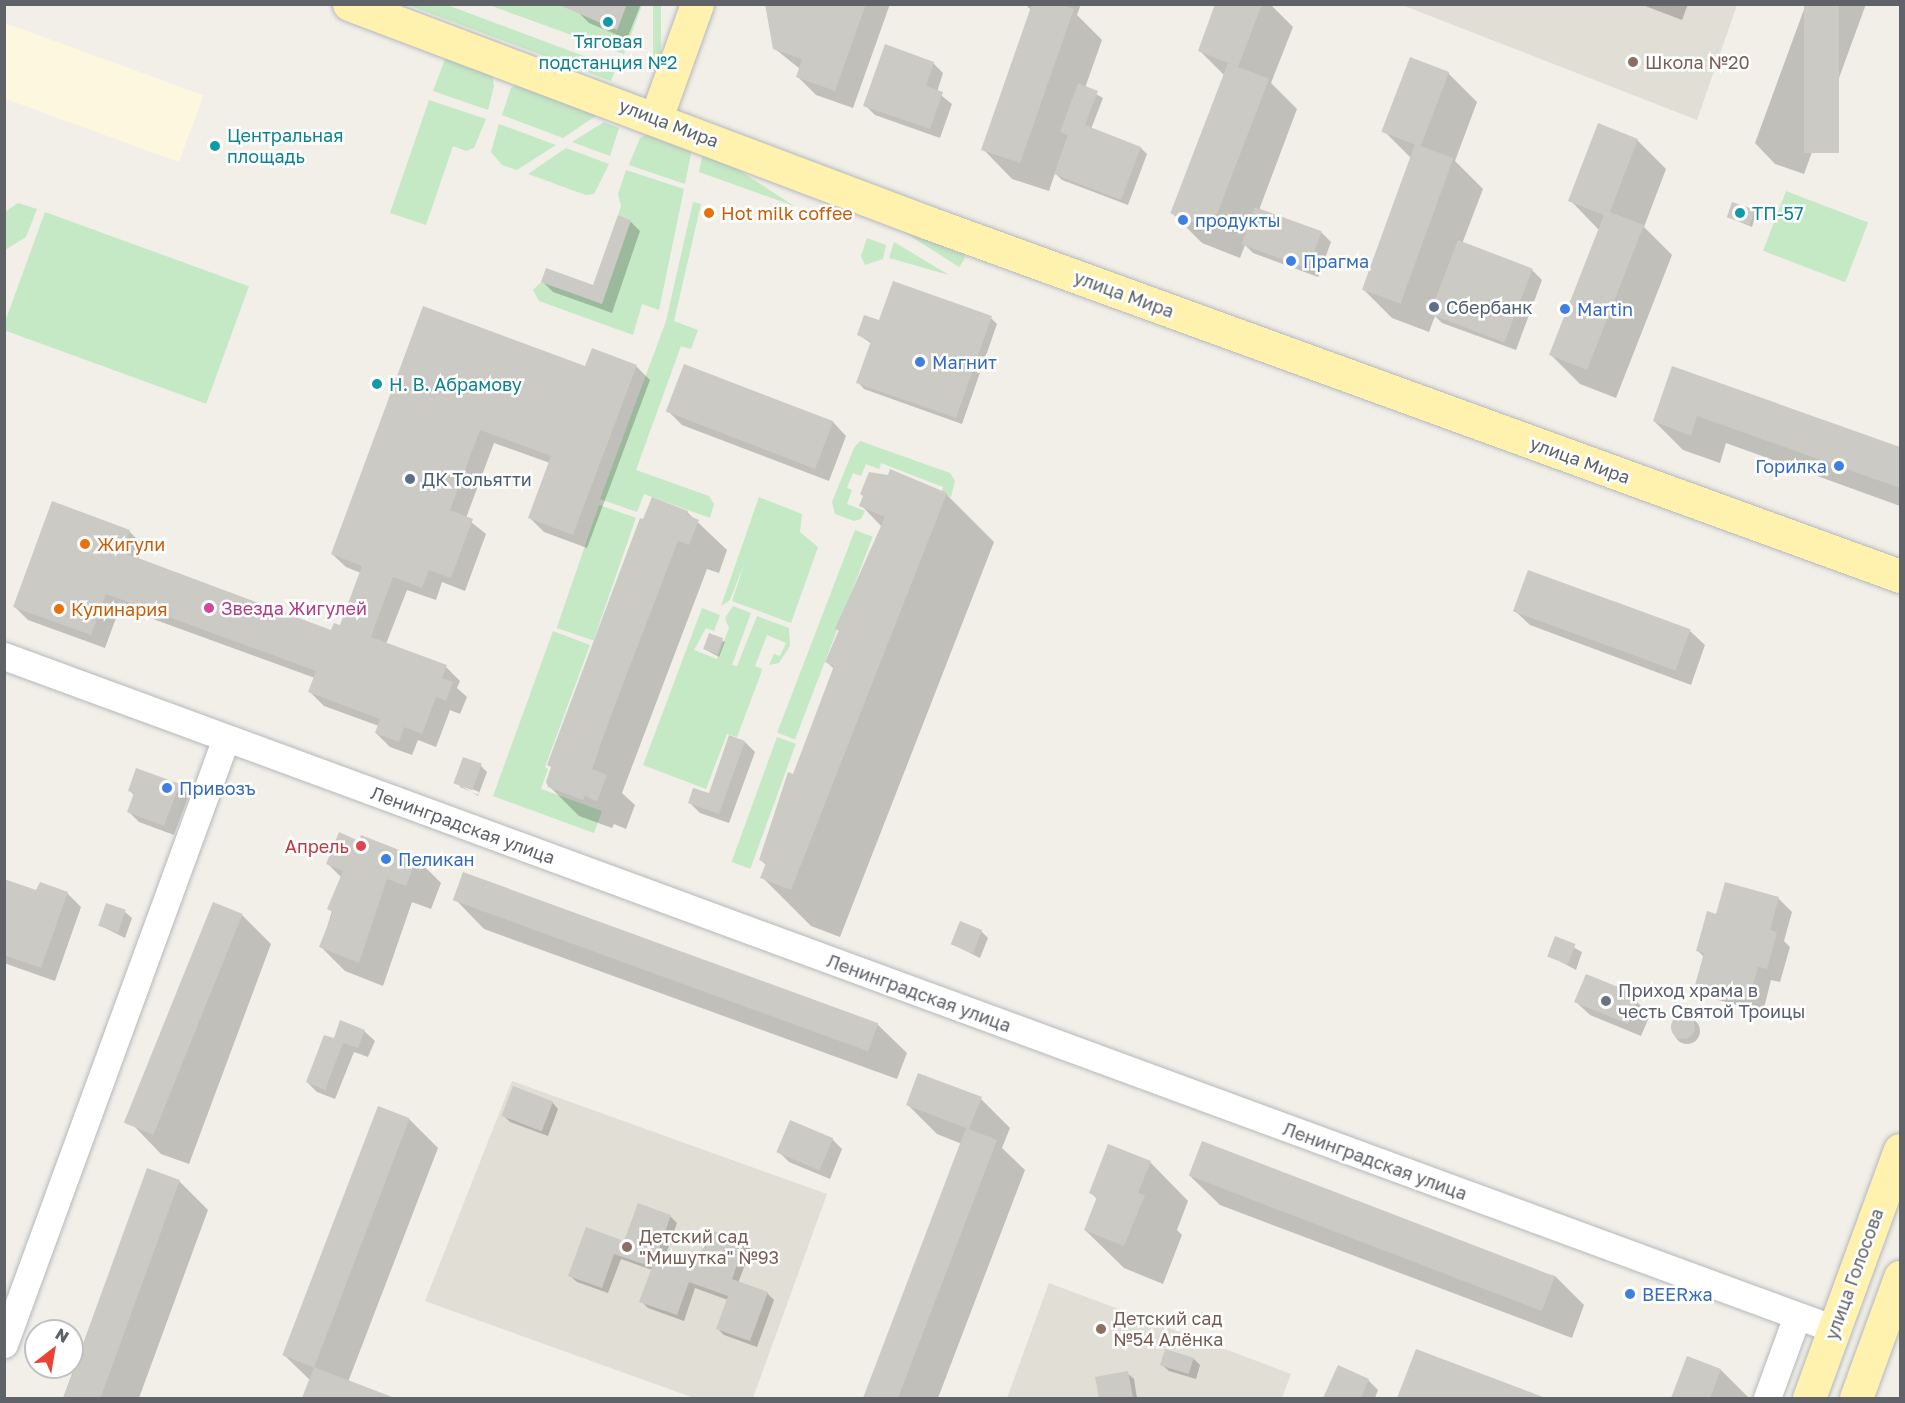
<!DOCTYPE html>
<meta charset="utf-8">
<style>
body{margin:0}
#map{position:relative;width:1905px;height:1403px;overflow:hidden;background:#f1efe8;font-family:"Golos Text",sans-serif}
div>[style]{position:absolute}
.commercial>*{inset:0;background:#fef7e0;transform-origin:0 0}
.education>*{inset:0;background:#e1ded6}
.green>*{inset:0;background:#c5e8c5;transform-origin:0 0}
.shadow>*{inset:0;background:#0003}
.round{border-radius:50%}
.building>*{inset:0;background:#cccac5;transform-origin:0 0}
.roads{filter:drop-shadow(0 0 2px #b5b8bc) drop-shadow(0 0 2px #b5b8bc)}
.minor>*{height:27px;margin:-13.5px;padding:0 13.5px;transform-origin:13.5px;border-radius:13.5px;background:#fff}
.major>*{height:33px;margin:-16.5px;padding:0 16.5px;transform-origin:16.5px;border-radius:16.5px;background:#fff2af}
.dots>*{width:16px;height:16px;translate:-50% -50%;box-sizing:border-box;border:3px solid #fff;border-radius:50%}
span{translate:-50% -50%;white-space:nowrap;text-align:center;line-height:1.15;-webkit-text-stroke:5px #fff;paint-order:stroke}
.culture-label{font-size:18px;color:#0d838f}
.left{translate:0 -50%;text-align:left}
.education-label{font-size:18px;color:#785e54}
.street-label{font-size:18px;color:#5f6368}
.food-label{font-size:18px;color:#c56008}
.shop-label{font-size:18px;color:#366cbe}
.right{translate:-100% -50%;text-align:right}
.service-label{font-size:18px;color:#4e5e75}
.hotel-label{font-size:18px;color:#b23c85}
.health-label{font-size:18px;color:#be3a42}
.worship-label{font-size:18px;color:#5b616d}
.frame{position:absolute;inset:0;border:6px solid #5f6368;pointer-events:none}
.north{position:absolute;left:24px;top:1319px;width:60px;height:60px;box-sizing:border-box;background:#fff;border:2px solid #bfc1c3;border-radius:50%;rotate:31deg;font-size:16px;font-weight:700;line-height:24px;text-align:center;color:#5f6368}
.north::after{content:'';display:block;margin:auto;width:21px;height:27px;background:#ea4335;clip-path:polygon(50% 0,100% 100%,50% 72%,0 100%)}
</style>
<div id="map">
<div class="commercial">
<i style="left:5px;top:23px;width:211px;height:71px;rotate:20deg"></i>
</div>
<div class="education">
<i style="clip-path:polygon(1402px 5px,1737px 5px,1697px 120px)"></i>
<i style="clip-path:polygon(512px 1081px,827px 1194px,753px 1398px,694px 1398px,425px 1301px)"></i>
<i style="clip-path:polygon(1049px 1283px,1291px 1374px,1282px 1398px,1007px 1398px)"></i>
</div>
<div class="green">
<i style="clip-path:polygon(408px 5px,447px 5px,616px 68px,611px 81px)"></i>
<i style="clip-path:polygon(489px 5px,642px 5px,624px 54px)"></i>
<i style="left:653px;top:5px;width:8px;height:57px"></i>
<i style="clip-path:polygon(446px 57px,492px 75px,494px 86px,488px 110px,433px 91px)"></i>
<i style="clip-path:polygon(518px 84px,600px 113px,563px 138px,502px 115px,511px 88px)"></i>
<i style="clip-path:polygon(429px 100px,486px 119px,474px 148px,466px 151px,453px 146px,426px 225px,390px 213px)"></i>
<i style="clip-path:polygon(604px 122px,619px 128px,610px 156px,572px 142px)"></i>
<i style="clip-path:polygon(499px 124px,556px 145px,517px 170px,502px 165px,491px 152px)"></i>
<i style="clip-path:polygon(650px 133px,692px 148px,685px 184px,629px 165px,640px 138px)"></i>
<i style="clip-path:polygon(566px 148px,609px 164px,594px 194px,586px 195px,528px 174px)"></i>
<i style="clip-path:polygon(703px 153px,722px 159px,794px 206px,699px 172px)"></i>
<i style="clip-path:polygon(626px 170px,684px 189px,659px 310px,642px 304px,633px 335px,539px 301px,533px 290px,541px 282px,602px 303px,631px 220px,618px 215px,621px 206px,618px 194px)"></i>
<i style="clip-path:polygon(788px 186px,965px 254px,964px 260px,959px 267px,901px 230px)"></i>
<i style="left:1786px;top:191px;width:88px;height:64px;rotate:21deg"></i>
<i style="clip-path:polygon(693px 202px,701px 204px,674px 321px,698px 330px,691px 349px,681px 346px,636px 470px,709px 496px,714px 504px,710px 518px,644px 494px,637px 512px,600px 499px,666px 321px)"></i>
<i style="clip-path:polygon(18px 203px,37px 209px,26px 237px,5px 250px,5px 212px)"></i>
<i style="left:45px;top:212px;width:217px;height:125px;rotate:20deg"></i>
<i style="clip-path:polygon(867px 238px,886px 245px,883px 259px,865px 265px,861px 256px)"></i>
<i style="clip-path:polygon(894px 242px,949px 275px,889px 258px)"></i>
<i style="clip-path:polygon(860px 441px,950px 473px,955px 481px,951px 497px,941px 493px,943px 487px,881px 463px,879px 469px,866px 464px,861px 476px,853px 473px,847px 488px,852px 490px,847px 504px,865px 511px,861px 519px,854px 521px,835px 514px,832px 502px,854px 448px)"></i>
<i style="clip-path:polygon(759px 497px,802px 514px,800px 532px,818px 547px,791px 623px,732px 601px,745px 562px,730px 600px,721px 606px)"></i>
<i style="left:599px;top:505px;width:39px;height:130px;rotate:19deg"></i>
<i style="left:855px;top:530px;width:19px;height:217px;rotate:21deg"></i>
<i style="clip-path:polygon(733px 606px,751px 613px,732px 665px,737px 666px,757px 616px,789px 628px,790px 646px,779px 663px,769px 665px,774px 654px,780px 656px,786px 643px,767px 635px,755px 666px,762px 669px,760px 676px,737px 737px,727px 734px,706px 789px,643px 765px,702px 608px,720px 615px,714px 631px,706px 628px,694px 650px,717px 659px,729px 628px,725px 618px)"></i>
<i style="clip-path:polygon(553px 631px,590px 645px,545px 767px,548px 769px,541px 789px,602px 811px,594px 833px,493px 796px)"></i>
<i style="left:777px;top:737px;width:20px;height:133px;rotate:20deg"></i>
</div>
<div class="shadow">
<i style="clip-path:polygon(583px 4px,641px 4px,627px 39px,589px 23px,579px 13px)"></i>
<i style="clip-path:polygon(768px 4px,890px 4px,853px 108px,816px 95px,798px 77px,800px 69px,774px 48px)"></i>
<i style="clip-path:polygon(1025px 4px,1081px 4px,1077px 15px,1102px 40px,1085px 88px,1103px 98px,1091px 129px,1141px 148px,1147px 154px,1128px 205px,1062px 180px,1055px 173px,1049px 191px,1012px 179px,983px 149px,1032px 11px)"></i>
<i style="clip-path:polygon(1217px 4px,1270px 4px,1293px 27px,1271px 83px,1297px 109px,1259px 210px,1321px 232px,1331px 242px,1318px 277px,1253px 253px,1245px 245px,1240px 258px,1202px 243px,1173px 214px,1225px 76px,1199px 50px)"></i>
<i style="clip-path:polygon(1640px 4px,1688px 4px,1682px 20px)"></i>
<i style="clip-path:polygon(1806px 4px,1866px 4px,1804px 174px,1775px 164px,1755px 143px)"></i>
<i style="clip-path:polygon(933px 63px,943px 73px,937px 92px,952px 104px,940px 138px,875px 115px,865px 105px)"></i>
<i style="clip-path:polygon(1448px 73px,1477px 102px,1455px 161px,1483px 189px,1462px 244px,1532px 270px,1542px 280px,1516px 350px,1442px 323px,1435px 316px,1429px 332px,1392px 318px,1363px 289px,1411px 158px,1384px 131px)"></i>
<i style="clip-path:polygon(1637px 140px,1666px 169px,1644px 227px,1672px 255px,1616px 398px,1580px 384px,1551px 355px,1599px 230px,1570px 200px)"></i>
<i style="clip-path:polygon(1754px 211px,1756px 214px,1752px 227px,1728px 217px)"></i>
<i style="clip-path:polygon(630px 221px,640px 231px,612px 313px,553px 292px,543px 282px,594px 287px)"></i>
<i style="clip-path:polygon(424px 308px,585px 368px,636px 366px,650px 380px,587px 548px,544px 532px,530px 518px,550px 463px,494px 443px,466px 518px,486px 534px,465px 591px,442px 582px,436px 600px,407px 590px,386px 644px,446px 667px,460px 681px,457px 688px,467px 697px,460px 714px,450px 710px,436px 747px,418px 740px,412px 755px,390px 747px,376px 733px,379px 726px,324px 706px,310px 692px,315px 678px,120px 607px,105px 648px,28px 620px,14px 606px,129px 531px,143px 545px,138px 560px,332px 632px,341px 627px,361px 573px,346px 567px,332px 554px)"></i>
<i style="clip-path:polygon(991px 318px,997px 324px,962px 424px,864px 389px,858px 382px,872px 344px,859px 335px,880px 322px)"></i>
<i style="clip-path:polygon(685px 366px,833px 422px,846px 436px,829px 481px,682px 425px,668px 411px)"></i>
<i style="clip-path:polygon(1673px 368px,1900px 449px,1900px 506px,1726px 443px,1720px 463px,1683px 450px,1654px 421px)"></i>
<i style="clip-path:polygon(946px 494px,994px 542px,840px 937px,811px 926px,762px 877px,767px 866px,761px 860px,789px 774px,794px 775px,834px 669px,827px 662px,840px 632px,836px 628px,882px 527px,861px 505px)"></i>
<i style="clip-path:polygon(687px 512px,727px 550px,719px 573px,707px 569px,639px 748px,622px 793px,635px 805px,626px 829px,614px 824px,612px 828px,579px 816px,549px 786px,644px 521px)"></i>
<i style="clip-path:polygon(1616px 602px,1690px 631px,1705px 645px,1691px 685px,1530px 625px,1515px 611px,1614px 606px)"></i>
<i style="clip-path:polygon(710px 634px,725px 642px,719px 657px,704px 649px)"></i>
<i style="clip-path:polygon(745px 742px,755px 752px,729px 823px,700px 813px,690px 803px,709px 795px)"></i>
<i style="clip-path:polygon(evenodd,481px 766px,487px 772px,478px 796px,454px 782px,481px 766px,460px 784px,479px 792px,478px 795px,460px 787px,460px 784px)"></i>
<i style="clip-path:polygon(179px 785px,189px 795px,174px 835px,139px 822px,129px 812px,135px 796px,129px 790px)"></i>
<i style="clip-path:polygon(362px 837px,417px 859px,441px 883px,431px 909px,412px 902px,383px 986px,345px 971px,321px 947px,342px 878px,328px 864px)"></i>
<i style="clip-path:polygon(4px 880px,37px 892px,67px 893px,81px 907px,55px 981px,4px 963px)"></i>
<i style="clip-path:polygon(1778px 898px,1792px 912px,1784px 941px,1790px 947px,1780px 982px,1771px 980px,1763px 1012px,1711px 998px,1697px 985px,1704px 957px,1698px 951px,1717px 916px)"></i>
<i style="clip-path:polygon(455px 899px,877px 1024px,907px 1053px,897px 1079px,484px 929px)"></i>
<i style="clip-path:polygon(125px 912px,132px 918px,125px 938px,99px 925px)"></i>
<i style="clip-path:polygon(242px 915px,271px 944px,189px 1164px,161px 1154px,132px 1124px)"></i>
<i style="clip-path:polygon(981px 931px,988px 938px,980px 958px,952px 944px)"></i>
<i style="clip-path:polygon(1556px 938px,1582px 952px,1576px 970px,1550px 956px)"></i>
<i style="clip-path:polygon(1627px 992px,1650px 1015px,1641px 1036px,1590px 1015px,1576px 1002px)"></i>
<i class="round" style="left:1674px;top:1018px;width:26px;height:26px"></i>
<i style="clip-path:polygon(364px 1031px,375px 1041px,368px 1057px,354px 1052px,335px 1099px,317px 1092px,307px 1082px,334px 1040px)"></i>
<i style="clip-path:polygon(981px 1099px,1010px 1128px,1002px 1148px,1025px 1170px,938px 1398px,865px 1398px,962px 1144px,937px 1134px,908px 1105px)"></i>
<i style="clip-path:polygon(552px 1102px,558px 1109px,548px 1136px,510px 1122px,504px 1116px)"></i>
<i style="clip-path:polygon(409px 1119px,438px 1148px,348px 1382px,391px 1398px,307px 1398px,311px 1381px,284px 1355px)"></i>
<i style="clip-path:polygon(832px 1139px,842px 1149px,830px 1179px,789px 1162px,779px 1152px)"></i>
<i style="clip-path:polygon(1150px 1162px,1188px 1201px,1177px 1230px,1182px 1235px,1163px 1284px,1124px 1268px,1085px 1230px,1097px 1199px,1091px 1193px)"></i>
<i style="clip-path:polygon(148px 1170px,179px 1181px,208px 1210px,139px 1398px,63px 1398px)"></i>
<i style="clip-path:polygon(1190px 1176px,1555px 1276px,1584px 1305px,1572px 1338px,1220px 1205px)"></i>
<i style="clip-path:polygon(670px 1216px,677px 1223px,665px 1257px,697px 1268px,744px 1243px,751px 1249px,738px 1283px,767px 1293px,774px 1300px,757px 1347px,724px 1335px,718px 1329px,728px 1300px,695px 1288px,684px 1321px,648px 1308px,641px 1301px,652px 1270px,621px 1259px,608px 1293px,577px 1282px,570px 1276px)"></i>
<i style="clip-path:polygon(1417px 1351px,1543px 1398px,1399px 1398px)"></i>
<i style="clip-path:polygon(1688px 1358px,1721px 1370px,1749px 1398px,1673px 1398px)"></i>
<i style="clip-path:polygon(1194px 1359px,1200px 1365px,1196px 1379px,1169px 1371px,1162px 1365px)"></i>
<i style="clip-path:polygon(1339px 1367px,1368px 1380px,1378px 1390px,1375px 1398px,1325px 1398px)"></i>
<i style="clip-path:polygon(1127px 1373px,1134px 1379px,1137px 1398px,1100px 1398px,1097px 1378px)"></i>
</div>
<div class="building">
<i style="clip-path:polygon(557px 4px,627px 4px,617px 30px)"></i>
<i style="clip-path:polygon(765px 4px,866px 4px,835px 91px,796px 77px,802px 59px,773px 49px)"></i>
<i style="clip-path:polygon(1032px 4px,1059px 4px,1074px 9px,1020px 163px,981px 150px)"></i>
<i style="clip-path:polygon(1215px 4px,1262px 4px,1238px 67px,1198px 51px)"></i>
<i style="left:1804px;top:4px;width:35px;height:149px"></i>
<i style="clip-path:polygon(885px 44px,934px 62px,926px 86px,943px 92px,930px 129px,863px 106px)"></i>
<i style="left:1410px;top:57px;width:42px;height:80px;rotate:21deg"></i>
<i style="left:1228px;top:63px;width:44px;height:161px;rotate:21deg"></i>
<i style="clip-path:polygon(1078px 83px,1098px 91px,1085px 125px,1141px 147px,1121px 200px,1054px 174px,1068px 135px,1060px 132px)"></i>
<i style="clip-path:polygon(1598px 123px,1638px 139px,1610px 212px,1644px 225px,1587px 370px,1549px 355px,1604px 215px,1568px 201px)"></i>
<i style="left:1415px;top:144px;width:41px;height:155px;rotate:20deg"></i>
<i style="left:1732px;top:202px;width:24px;height:16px;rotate:19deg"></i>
<i style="left:1255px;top:207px;width:71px;height:40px;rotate:20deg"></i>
<i style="clip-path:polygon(618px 215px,631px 220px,602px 304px,541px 282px,546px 268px,593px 285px)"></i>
<i style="left:1458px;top:240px;width:80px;height:79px;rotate:21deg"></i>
<i style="clip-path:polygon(893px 281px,992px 316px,956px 418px,856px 383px,871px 341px,857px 335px,864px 315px,879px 320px)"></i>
<i style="clip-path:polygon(423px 306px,585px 366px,592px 348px,637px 365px,573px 535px,528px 518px,551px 456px,480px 430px,450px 510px,473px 519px,451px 578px,429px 570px,422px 588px,393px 577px,371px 637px,447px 665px,442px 678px,453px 682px,446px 701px,436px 697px,422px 734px,404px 727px,399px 742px,375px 733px,380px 719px,308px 692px,316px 671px,106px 594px,91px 635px,13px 607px,52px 501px,130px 530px,122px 552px,331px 630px,334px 623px,340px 625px,362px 566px,331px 554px)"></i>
<i style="left:684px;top:364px;width:160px;height:51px;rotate:21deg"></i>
<i style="clip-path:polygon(1672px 366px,1900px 447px,1900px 488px,1697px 416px,1691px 436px,1653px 421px)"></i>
<i style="clip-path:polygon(890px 469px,947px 493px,791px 890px,760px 878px,766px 863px,759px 860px,788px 772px,793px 774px,834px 666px,825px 662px,839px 630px,835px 629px,885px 517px,859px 506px,863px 496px,860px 494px,869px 472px,888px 475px)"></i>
<i style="clip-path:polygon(652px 497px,688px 511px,687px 515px,699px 520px,689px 545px,678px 541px,610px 718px,592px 769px,607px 775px,597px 801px,585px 796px,583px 800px,548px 787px,546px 782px,551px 767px,547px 765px,640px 518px,643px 519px)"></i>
<i style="left:1528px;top:570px;width:173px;height:44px;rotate:20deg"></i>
<i style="left:709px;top:633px;width:15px;height:17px;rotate:20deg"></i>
<i style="clip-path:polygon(729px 735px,745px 741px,719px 814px,688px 803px,693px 788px,709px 793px)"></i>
<i style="left:463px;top:757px;width:20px;height:28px;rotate:20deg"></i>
<i style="clip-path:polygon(136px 768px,180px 784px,164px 826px,127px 812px,134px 793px,128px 791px)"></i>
<i style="clip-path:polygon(339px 832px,359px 841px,361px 835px,417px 857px,406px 886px,387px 879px,359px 963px,319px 947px,333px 912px,327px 909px,343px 871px,326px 864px)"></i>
<i style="left:463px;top:872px;width:442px;height:30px;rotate:20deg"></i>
<i style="clip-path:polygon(4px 879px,36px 890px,40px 882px,68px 892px,41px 968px,4px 955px)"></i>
<i style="clip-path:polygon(1725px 882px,1779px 897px,1770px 930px,1777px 932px,1767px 969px,1758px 967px,1749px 999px,1695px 985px,1704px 953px,1696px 951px,1707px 911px,1716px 914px)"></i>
<i style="left:213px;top:902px;width:32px;height:238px;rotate:22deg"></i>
<i style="left:106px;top:903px;width:21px;height:24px;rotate:19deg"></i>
<i style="left:960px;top:921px;width:24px;height:25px;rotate:22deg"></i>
<i style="left:1555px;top:936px;width:22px;height:22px;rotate:21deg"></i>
<i style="clip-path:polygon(1586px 974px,1628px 991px,1626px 996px,1637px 1000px,1628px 1024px,1574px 1002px)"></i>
<i class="round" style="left:1671px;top:1015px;width:24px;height:24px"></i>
<i style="clip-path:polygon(340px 1020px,365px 1030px,358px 1048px,343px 1043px,325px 1090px,306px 1082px,324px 1035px,334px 1038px)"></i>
<i style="clip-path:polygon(918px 1073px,982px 1097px,969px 1129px,997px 1140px,898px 1398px,863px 1398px,966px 1128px,906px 1105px)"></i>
<i style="left:513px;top:1086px;width:43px;height:32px;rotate:21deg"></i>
<i style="left:378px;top:1106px;width:34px;height:267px;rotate:21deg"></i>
<i style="left:790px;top:1120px;width:47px;height:35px;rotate:23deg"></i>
<i style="left:1202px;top:1141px;width:378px;height:37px;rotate:21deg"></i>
<i style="clip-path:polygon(1108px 1144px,1151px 1161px,1138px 1193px,1145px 1195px,1124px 1246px,1084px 1230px,1097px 1197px,1089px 1193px)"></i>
<i style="left:147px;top:1168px;width:35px;height:245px;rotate:20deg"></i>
<i style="clip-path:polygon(638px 1203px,671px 1215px,658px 1252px,696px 1266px,709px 1229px,745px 1242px,732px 1279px,768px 1292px,750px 1341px,716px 1329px,728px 1296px,689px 1282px,677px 1315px,639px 1302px,652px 1267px,614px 1254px,602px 1288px,568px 1276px,586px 1227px,624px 1241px)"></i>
<i style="left:1165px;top:1349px;width:30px;height:17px;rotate:17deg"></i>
<i style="clip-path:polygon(1416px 1349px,1543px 1397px,1543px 1398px,1397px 1398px)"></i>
<i style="clip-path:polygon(1687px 1356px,1721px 1369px,1710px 1398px,1671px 1398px)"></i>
<i style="clip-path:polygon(1338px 1365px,1369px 1379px,1361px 1398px,1323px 1398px)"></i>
<i style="clip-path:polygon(314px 1367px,392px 1397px,392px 1398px,302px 1398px)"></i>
<i style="clip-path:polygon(1128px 1371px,1133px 1398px,1099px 1398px,1095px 1377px)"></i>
</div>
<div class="roads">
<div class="minor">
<i style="left:4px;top:656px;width:1950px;rotate:20.19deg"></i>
<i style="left:4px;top:1344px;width:645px;rotate:-69.88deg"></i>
<i style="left:1767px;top:1398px;width:87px;rotate:-69.9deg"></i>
</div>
<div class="major">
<i style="left:349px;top:4px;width:620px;rotate:20.69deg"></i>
<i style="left:929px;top:223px;width:1033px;rotate:19.98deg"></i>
<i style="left:656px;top:118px;width:121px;rotate:-70.2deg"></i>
<i style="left:1809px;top:1398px;width:264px;rotate:-69.9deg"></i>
<i style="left:1856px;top:1398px;width:129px;rotate:-70deg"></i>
</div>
</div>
<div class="dots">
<i style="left:608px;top:22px;background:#0f9aa8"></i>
<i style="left:1633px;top:62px;background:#8d6e63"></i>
<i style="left:215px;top:146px;background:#0f9aa8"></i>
<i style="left:709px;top:213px;background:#e8710a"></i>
<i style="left:1740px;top:213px;background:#0f9aa8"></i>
<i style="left:1183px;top:220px;background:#3f7fe0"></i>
<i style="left:1291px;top:261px;background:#3f7fe0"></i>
<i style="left:1434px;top:307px;background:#5c6f8a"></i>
<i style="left:1565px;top:309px;background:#3f7fe0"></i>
<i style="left:920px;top:362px;background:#3f7fe0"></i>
<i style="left:377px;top:384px;background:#0f9aa8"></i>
<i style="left:1839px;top:466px;background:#3f7fe0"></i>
<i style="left:410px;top:479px;background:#5c6f8a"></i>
<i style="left:85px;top:544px;background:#e8710a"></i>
<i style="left:209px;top:608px;background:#d1479c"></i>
<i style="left:59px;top:609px;background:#e8710a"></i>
<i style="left:167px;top:788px;background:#3f7fe0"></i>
<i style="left:361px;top:846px;background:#e0444e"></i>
<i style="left:386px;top:859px;background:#3f7fe0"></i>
<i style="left:1606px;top:1001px;background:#6b7280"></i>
<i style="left:627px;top:1247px;background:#8d6e63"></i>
<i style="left:1630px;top:1294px;background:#3f7fe0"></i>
<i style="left:1101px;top:1329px;background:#8d6e63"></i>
</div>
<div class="culture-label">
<span style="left:608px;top:52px">Тяговая<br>подстанция №2</span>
<span class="left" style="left:227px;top:146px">Центральная<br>площадь</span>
<span class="left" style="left:1752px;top:213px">ТП-57</span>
<span class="left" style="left:389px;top:384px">Н. В. Абрамову</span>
</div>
<div class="education-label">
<span class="left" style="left:1645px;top:62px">Школа №20</span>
<span class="left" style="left:639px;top:1247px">Детский сад<br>"Мишутка" №93</span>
<span class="left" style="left:1113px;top:1329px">Детский сад<br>№54 Алёнка</span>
</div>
<div class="street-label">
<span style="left:669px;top:123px;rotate:21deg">улица Мира</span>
<span style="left:1124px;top:294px;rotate:20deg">улица Мира</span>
<span style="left:1580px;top:460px;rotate:20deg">улица Мира</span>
<span style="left:463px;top:825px;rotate:20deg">Ленинградская улица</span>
<span style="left:919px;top:993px;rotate:20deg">Ленинградская улица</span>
<span style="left:1375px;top:1161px;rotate:20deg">Ленинградская улица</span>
<span style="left:1854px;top:1274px;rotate:-70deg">улица Голосова</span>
</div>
<div class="food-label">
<span class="left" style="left:721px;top:213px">Hot milk coffee</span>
<span class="left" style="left:97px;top:544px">Жигули</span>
<span class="left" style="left:71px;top:609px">Кулинария</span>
</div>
<div class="shop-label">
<span class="left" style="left:1195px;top:220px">продукты</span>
<span class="left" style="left:1303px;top:261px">Прагма</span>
<span class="left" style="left:1577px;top:309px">Martin</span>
<span class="left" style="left:932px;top:362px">Магнит</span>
<span class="right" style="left:1827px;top:466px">Горилка</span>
<span class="left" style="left:179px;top:788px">Привозъ</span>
<span class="left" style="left:398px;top:859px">Пеликан</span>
<span class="left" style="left:1642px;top:1294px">BEERжа</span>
</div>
<div class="service-label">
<span class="left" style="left:1446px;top:307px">Сбербанк</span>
<span class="left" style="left:422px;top:479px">ДК Тольятти</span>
</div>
<div class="hotel-label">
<span class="left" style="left:221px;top:608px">Звезда Жигулей</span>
</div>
<div class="health-label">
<span class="right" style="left:349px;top:846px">Апрель</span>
</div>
<div class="worship-label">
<span class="left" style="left:1618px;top:1001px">Приход храма в<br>честь Святой Троицы</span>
</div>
<div class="frame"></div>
<div class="north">N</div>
</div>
